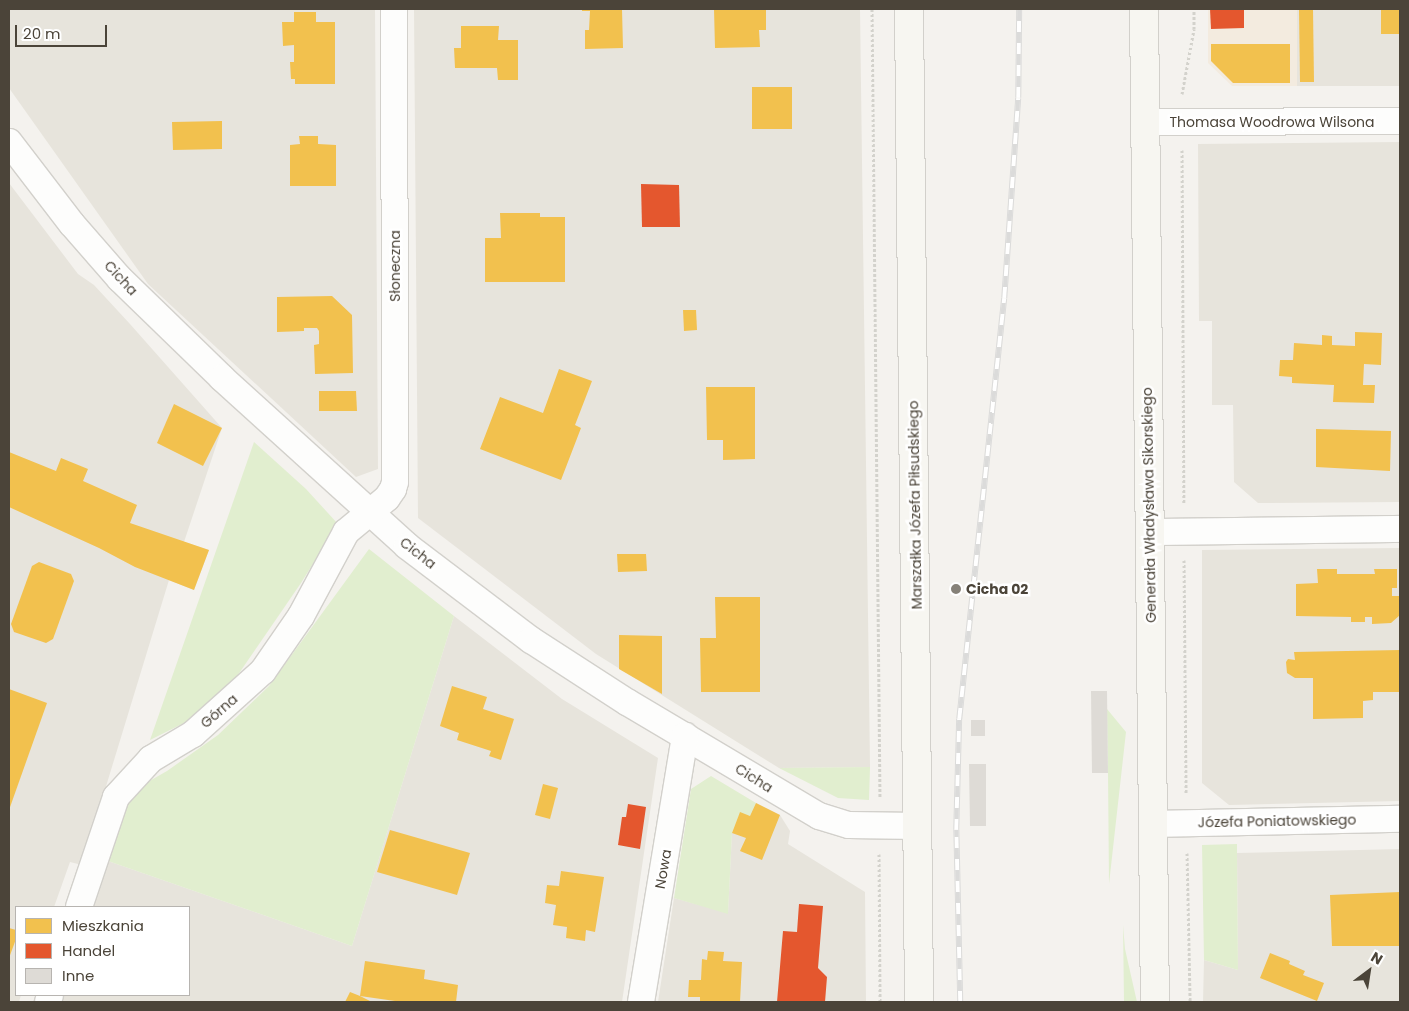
<!DOCTYPE html>
<meta charset="utf-8">
<style>
body{margin:0}
#map{position:relative;width:1409px;height:1011px;overflow:hidden;background:#f4f2ee;font-family:Poppins,sans-serif}
div>[style]{position:absolute}
.residential>*{inset:0;background:#e7e4dc}
.commercial>*{inset:0;background:#f3ebdf}
.green>*{inset:0;background:#e1eecf}
.homes>*{inset:0;background:#f2c14e}
.shops>*{inset:0;background:#e4572e}
.building>*{inset:0;background:#dedbd6}
.path>*{height:3px;margin-top:-1.5px;transform-origin:0;background:repeating-linear-gradient(90deg,#d3d2cc 0 2.5px,transparent 0 5px)}
.roads{filter:drop-shadow(1px 0 #d2d0cb) drop-shadow(-1px 0 #d2d0cb) drop-shadow(0 1px #d2d0cb) drop-shadow(0 -1px #d2d0cb)}
.minor>*{height:26px;margin:-13px;padding:0 13px;transform-origin:13px;border-radius:13px;background:#fdfdfc}
.secondary>*{height:28px;margin:-14px;padding:0 14px;transform-origin:14px;border-radius:14px;background:#f7f6f1}
.rail>*{height:5.5px;margin-top:-2.75px;transform-origin:0;background:repeating-linear-gradient(90deg,#fff 0 11px,#dbdbda 0 22px);box-sizing:border-box;border-block:1px solid #dbdbda}
.dots>*{width:14px;height:14px;translate:-50% -50%;box-sizing:border-box;border:2px solid #fff;border-radius:50%}
span{translate:-50% -50%;white-space:nowrap;text-align:center;line-height:1.15;-webkit-text-stroke:5px #fff;paint-order:stroke}
.street-label{font-size:14px;color:#4b4439}
.poi-label{font-size:14px;color:#4b4439;font-weight:700}
.left{translate:0 -50%;text-align:left}
.frame{position:absolute;inset:0;border:10px solid #4b4439;pointer-events:none}
.legend{position:absolute;left:15px;top:906px;width:175px;height:90px;box-sizing:border-box;background:#fff;border:1px solid #b7b4b0;margin:0;padding:6px 9px;list-style:none;font-size:15px;color:#4b4439}
.legend li{display:flex;align-items:center;gap:10px;height:25px}
.legend b{width:25px;border:1px solid #b7b4b0}
.north{position:absolute;left:1344px;top:946px;width:50px;height:50px;-webkit-text-stroke:4px #fff;paint-order:stroke;rotate:31deg;font-size:14px;font-weight:700;line-height:20px;text-align:center;color:#4b4439}
.north::after{content:'';display:block;margin:auto;width:18px;height:22px;background:#4b4439;clip-path:polygon(50% 0,100% 100%,50% 72%,0 100%)}
.scale{position:absolute;left:15px;top:25px;width:92px;height:22px;box-sizing:border-box;border:2px solid #4b4439;border-top:0;padding-left:6px;font-size:15px;line-height:18px;white-space:nowrap;color:#4b4439;-webkit-text-stroke:4px #fff;paint-order:stroke}
</style>
<div id="map">
<div class="residential">
<i style="clip-path:polygon(9px 9px,375px 9px,378px 469px,356px 477px,148px 284px,9px 88px)"></i>
<i style="clip-path:polygon(414px 9px,860px 9px,870px 767px,779px 768px,596px 654px,418px 518px)"></i>
<i style="clip-path:polygon(1297px 9px,1400px 9px,1400px 86px,1297px 86px)"></i>
<i style="clip-path:polygon(1400px 142px,1400px 502px,1258px 503px,1234px 482px,1233px 405px,1212px 405px,1212px 321px,1199px 321px,1198px 144px)"></i>
<i style="clip-path:polygon(9px 183px,78px 274px,94px 285px,130px 324px,222px 428px,184px 542px,209px 550px,194px 590px,169px 580px,82px 865px,70px 862px,54px 907px,16px 907px,16px 995px,21px 995px,19px 1002px,9px 1002px)"></i>
<i style="clip-path:polygon(1400px 548px,1400px 801px,1229px 805px,1202px 783px,1202px 550px)"></i>
<i style="clip-path:polygon(454px 616px,562px 699px,658px 758px,622px 1002px,60px 1002px,63px 995px,189px 995px,189px 907px,92px 907px,108px 861px,352px 946px)"></i>
<i style="clip-path:polygon(756px 803px,780px 815px,790px 831px,788px 844px,865px 892px,866px 1002px,658px 1002px,674px 898px,728px 913px,732px 833px,740px 812px,750px 816px)"></i>
<i style="clip-path:polygon(1400px 849px,1400px 1002px,1203px 1002px,1204px 960px,1238px 970px,1237px 853px)"></i>
</div>
<div class="commercial">
<i style="clip-path:polygon(1208px 9px,1297px 9px,1297px 86px,1232px 86px,1208px 63px)"></i>
</div>
<div class="green">
<i style="clip-path:polygon(254px 442px,306px 489px,338px 524px,301px 583px,231px 685px,188px 721px,150px 740px)"></i>
<i style="clip-path:polygon(369px 549px,454px 616px,352px 946px,108px 861px,132px 791px,167px 771px,218px 735px,269px 686px)"></i>
<i style="clip-path:polygon(1107px 709px,1126px 732px,1109px 884px,1108px 773px)"></i>
<i style="clip-path:polygon(870px 767px,869px 800px,838px 798px,779px 768px)"></i>
<i style="clip-path:polygon(711px 776px,756px 803px,750px 816px,740px 813px,732px 833px,728px 914px,674px 898px,691px 789px)"></i>
<i style="clip-path:polygon(1237px 844px,1237px 853px,1238px 970px,1204px 960px,1202px 845px)"></i>
<i style="clip-path:polygon(1123px 925px,1125px 949px,1137px 1002px,1124px 1002px)"></i>
</div>
<div class="homes">
<i style="clip-path:polygon(582px 9px,622px 9px,623px 48px,585px 49px,585px 30px,589px 30px,590px 11px,582px 11px)"></i>
<i style="clip-path:polygon(714px 9px,766px 9px,766px 30px,759px 30px,760px 47px,715px 48px)"></i>
<i style="clip-path:polygon(1299px 9px,1313px 9px,1314px 82px,1300px 82px)"></i>
<i style="clip-path:polygon(1381px 9px,1400px 9px,1400px 34px,1381px 34px)"></i>
<i style="clip-path:polygon(294px 12px,316px 12px,316px 22px,335px 22px,335px 84px,295px 84px,295px 79px,291px 79px,290px 62px,294px 62px,294px 45px,283px 46px,282px 22px,294px 22px)"></i>
<i style="clip-path:polygon(461px 26px,499px 26px,498px 40px,518px 40px,518px 80px,498px 80px,497px 68px,455px 68px,454px 48px,461px 48px)"></i>
<i style="clip-path:polygon(1211px 44px,1290px 44px,1290px 83px,1233px 83px,1211px 61px)"></i>
<i style="clip-path:polygon(752px 87px,792px 87px,792px 129px,752px 129px)"></i>
<i style="clip-path:polygon(222px 121px,222px 149px,173px 150px,172px 122px)"></i>
<i style="clip-path:polygon(299px 136px,318px 136px,318px 144px,336px 145px,336px 186px,290px 186px,290px 145px,300px 144px)"></i>
<i style="clip-path:polygon(500px 213px,540px 213px,540px 217px,565px 217px,565px 282px,485px 282px,485px 238px,501px 238px)"></i>
<i style="clip-path:polygon(332px 296px,352px 315px,353px 373px,315px 374px,314px 345px,319px 344px,319px 331px,317px 328px,304px 328px,304px 331px,277px 332px,277px 297px)"></i>
<i style="clip-path:polygon(683px 310px,696px 310px,697px 330px,684px 331px)"></i>
<i style="clip-path:polygon(1355px 332px,1382px 333px,1381px 365px,1364px 364px,1363px 385px,1375px 385px,1374px 403px,1333px 402px,1334px 385px,1292px 383px,1292px 377px,1279px 376px,1280px 360px,1293px 360px,1294px 343px,1322px 345px,1322px 335px,1332px 336px,1332px 345px,1355px 346px)"></i>
<i style="clip-path:polygon(559px 369px,592px 381px,575px 425px,581px 428px,561px 480px,480px 449px,500px 397px,543px 413px)"></i>
<i style="clip-path:polygon(706px 387px,755px 387px,755px 459px,723px 460px,723px 440px,707px 440px)"></i>
<i style="clip-path:polygon(319px 391px,356px 391px,357px 411px,319px 411px)"></i>
<i style="clip-path:polygon(174px 404px,222px 428px,203px 466px,157px 443px)"></i>
<i style="clip-path:polygon(1316px 429px,1391px 431px,1390px 471px,1316px 467px)"></i>
<i style="clip-path:polygon(9px 452px,56px 471px,61px 458px,88px 469px,83px 481px,137px 505px,130px 523px,209px 550px,194px 590px,135px 567px,99px 548px,9px 507px)"></i>
<i style="clip-path:polygon(617px 554px,646px 554px,647px 571px,618px 572px)"></i>
<i style="clip-path:polygon(39px 562px,71px 574px,74px 581px,53px 639px,46px 643px,14px 632px,11px 624px,32px 566px)"></i>
<i style="clip-path:polygon(1317px 569px,1337px 569px,1337px 574px,1375px 574px,1374px 569px,1397px 569px,1397px 588px,1392px 588px,1392px 596px,1400px 596px,1400px 615px,1391px 623px,1372px 624px,1372px 617px,1365px 617px,1365px 622px,1351px 622px,1351px 617px,1296px 616px,1296px 584px,1318px 583px)"></i>
<i style="clip-path:polygon(715px 597px,760px 597px,760px 692px,701px 692px,700px 638px,716px 638px)"></i>
<i style="clip-path:polygon(619px 635px,662px 636px,662px 694px,619px 669px)"></i>
<i style="clip-path:polygon(1400px 650px,1400px 692px,1373px 692px,1373px 700px,1363px 701px,1363px 718px,1313px 719px,1313px 678px,1295px 678px,1287px 673px,1286px 662px,1288px 659px,1295px 660px,1294px 652px)"></i>
<i style="clip-path:polygon(452px 686px,487px 697px,483px 709px,514px 719px,501px 760px,489px 756px,491px 751px,457px 740px,459px 733px,440px 726px)"></i>
<i style="clip-path:polygon(9px 689px,47px 703px,9px 810px)"></i>
<i style="clip-path:polygon(543px 784px,558px 788px,550px 819px,535px 815px)"></i>
<i style="clip-path:polygon(756px 803px,780px 815px,762px 860px,740px 851px,746px 838px,732px 833px,740px 812px,750px 816px)"></i>
<i style="clip-path:polygon(390px 830px,470px 853px,457px 895px,377px 872px)"></i>
<i style="clip-path:polygon(561px 871px,604px 877px,595px 932px,586px 930px,585px 941px,566px 938px,567px 927px,553px 925px,556px 905px,545px 903px,547px 885px,559px 886px)"></i>
<i style="clip-path:polygon(1400px 892px,1400px 946px,1332px 946px,1330px 895px)"></i>
<i style="clip-path:polygon(9px 928px,16px 930px,16px 939px,9px 958px)"></i>
<i style="clip-path:polygon(708px 951px,724px 952px,723px 961px,742px 962px,740px 1002px,700px 1002px,700px 997px,688px 997px,689px 980px,701px 980px,702px 959px,707px 960px)"></i>
<i style="clip-path:polygon(1270px 953px,1290px 961px,1289px 964px,1305px 971px,1303px 975px,1324px 983px,1317px 1001px,1260px 978px)"></i>
<i style="clip-path:polygon(365px 961px,425px 970px,424px 979px,458px 985px,456px 1002px,402px 1002px,360px 996px)"></i>
<i style="clip-path:polygon(350px 992px,360px 996px,372px 1002px,345px 1002px)"></i>
</div>
<div class="shops">
<i style="clip-path:polygon(1210px 9px,1244px 9px,1244px 28px,1211px 29px)"></i>
<i style="clip-path:polygon(641px 184px,679px 185px,680px 227px,642px 227px)"></i>
<i style="clip-path:polygon(628px 804px,646px 807px,640px 849px,618px 845px,622px 817px,626px 817px)"></i>
<i style="clip-path:polygon(799px 904px,823px 906px,818px 968px,827px 977px,825px 1002px,777px 1002px,783px 931px,797px 932px)"></i>
</div>
<div class="building">
<i style="clip-path:polygon(1091px 691px,1107px 691px,1108px 773px,1092px 773px)"></i>
<i style="clip-path:polygon(971px 720px,985px 720px,985px 736px,971px 736px)"></i>
<i style="clip-path:polygon(969px 764px,986px 764px,986px 826px,970px 826px)"></i>
</div>
<div class="path">
<i style="left:872px;top:9px;width:789px;rotate:89.42deg"></i>
<i style="left:1182px;top:94px;width:66px;rotate:-79.5deg"></i>
<i style="left:1194px;top:29px;width:20px;rotate:-90deg"></i>
<i style="left:1182px;top:150px;width:354px;rotate:89.7deg"></i>
<i style="left:1184px;top:560px;width:234px;rotate:89.5deg"></i>
<i style="left:1187px;top:853px;width:149px;rotate:88.8deg"></i>
<i style="left:879px;top:854px;width:148px;rotate:89.6deg"></i>
</div>
<div class="roads">
<div class="minor">
<i style="left:1144px;top:122px;width:256px;rotate:-0.2deg"></i>
<i style="left:9px;top:142px;width:103px;rotate:52.5deg"></i>
<i style="left:72px;top:224px;width:73px;rotate:48.9deg"></i>
<i style="left:120px;top:279px;width:142px;rotate:44.1deg"></i>
<i style="left:222px;top:378px;width:250px;rotate:42.2deg"></i>
<i style="left:407px;top:546px;width:156px;rotate:37.2deg"></i>
<i style="left:531px;top:640px;width:114px;rotate:32.9deg"></i>
<i style="left:627px;top:702px;width:223px;rotate:30.7deg"></i>
<i style="left:819px;top:816px;width:31px;rotate:17deg"></i>
<i style="left:849px;top:825px;width:69px;rotate:0.8deg"></i>
<i style="left:1150px;top:532px;width:250px;rotate:-0.7deg"></i>
<i style="left:1153px;top:824px;width:247px;rotate:-1.2deg"></i>
<i style="left:79px;top:907px;width:116px;rotate:-71.4deg"></i>
<i style="left:116px;top:797px;width:52px;rotate:-47.4deg"></i>
<i style="left:151px;top:759px;width:49px;rotate:-30.8deg"></i>
<i style="left:193px;top:734px;width:94px;rotate:-42deg"></i>
<i style="left:263px;top:671px;width:67px;rotate:-55.4deg"></i>
<i style="left:301px;top:616px;width:95px;rotate:-61.8deg"></i>
<i style="left:346px;top:532px;width:53px;rotate:-39.7deg"></i>
<i style="left:387px;top:498px;width:11px;rotate:-56deg"></i>
<i style="left:393px;top:489px;width:7px;rotate:-74deg"></i>
<i style="left:395px;top:482px;width:473px;rotate:-90.1deg"></i>
<i style="left:48px;top:1002px;width:7px;rotate:-74deg"></i>
<i style="left:641px;top:1002px;width:270px;rotate:-80.6deg"></i>
</div>
<div class="secondary">
<i style="left:909px;top:9px;width:993px;rotate:89.42deg"></i>
<i style="left:1144px;top:9px;width:993px;rotate:89.37deg"></i>
</div>
</div>
<div class="rail">
<i style="left:960px;top:1002px;width:172px;rotate:-91.3deg"></i>
<i style="left:956px;top:830px;width:111px;rotate:-88.5deg"></i>
<i style="left:959px;top:719px;width:423px;rotate:-83.9deg"></i>
<i style="left:1004px;top:298px;width:200px;rotate:-86deg"></i>
<i style="left:1018px;top:98px;width:89px;rotate:-89.4deg"></i>
</div>
<div class="dots">
<i style="left:956px;top:589px;background:#868178"></i>
</div>
<div class="street-label">
<span style="left:1272px;top:122px">Thomasa Woodrowa Wilsona</span>
<span style="left:395px;top:266px;rotate:-90deg">Słoneczna</span>
<span style="left:121px;top:278px;rotate:47deg">Cicha</span>
<span style="left:915px;top:505px;rotate:-91deg">Marszałka Józefa Piłsudskiego</span>
<span style="left:1149px;top:505px;rotate:-91deg">Generała Władysława Sikorskiego</span>
<span style="left:418px;top:553px;rotate:38deg">Cicha</span>
<span style="left:219px;top:711px;rotate:-41deg">Górna</span>
<span style="left:754px;top:778px;rotate:32deg">Cicha</span>
<span style="left:1277px;top:821px;rotate:-1deg">Józefa Poniatowskiego</span>
<span style="left:663px;top:869px;rotate:-80deg">Nowa</span>
</div>
<div class="poi-label">
<span class="left" style="left:966px;top:589px">Cicha 02</span>
</div>
<div class="frame"></div>
<ul class="legend">
<li><b style="height:14px;background:#f2c14e"></b>Mieszkania</li>
<li><b style="height:14px;background:#e4572e"></b>Handel</li>
<li><b style="height:14px;background:#dedbd6"></b>Inne</li>
</ul>
<div class="north">N</div>
<div class="scale">20 m</div>
</div>
